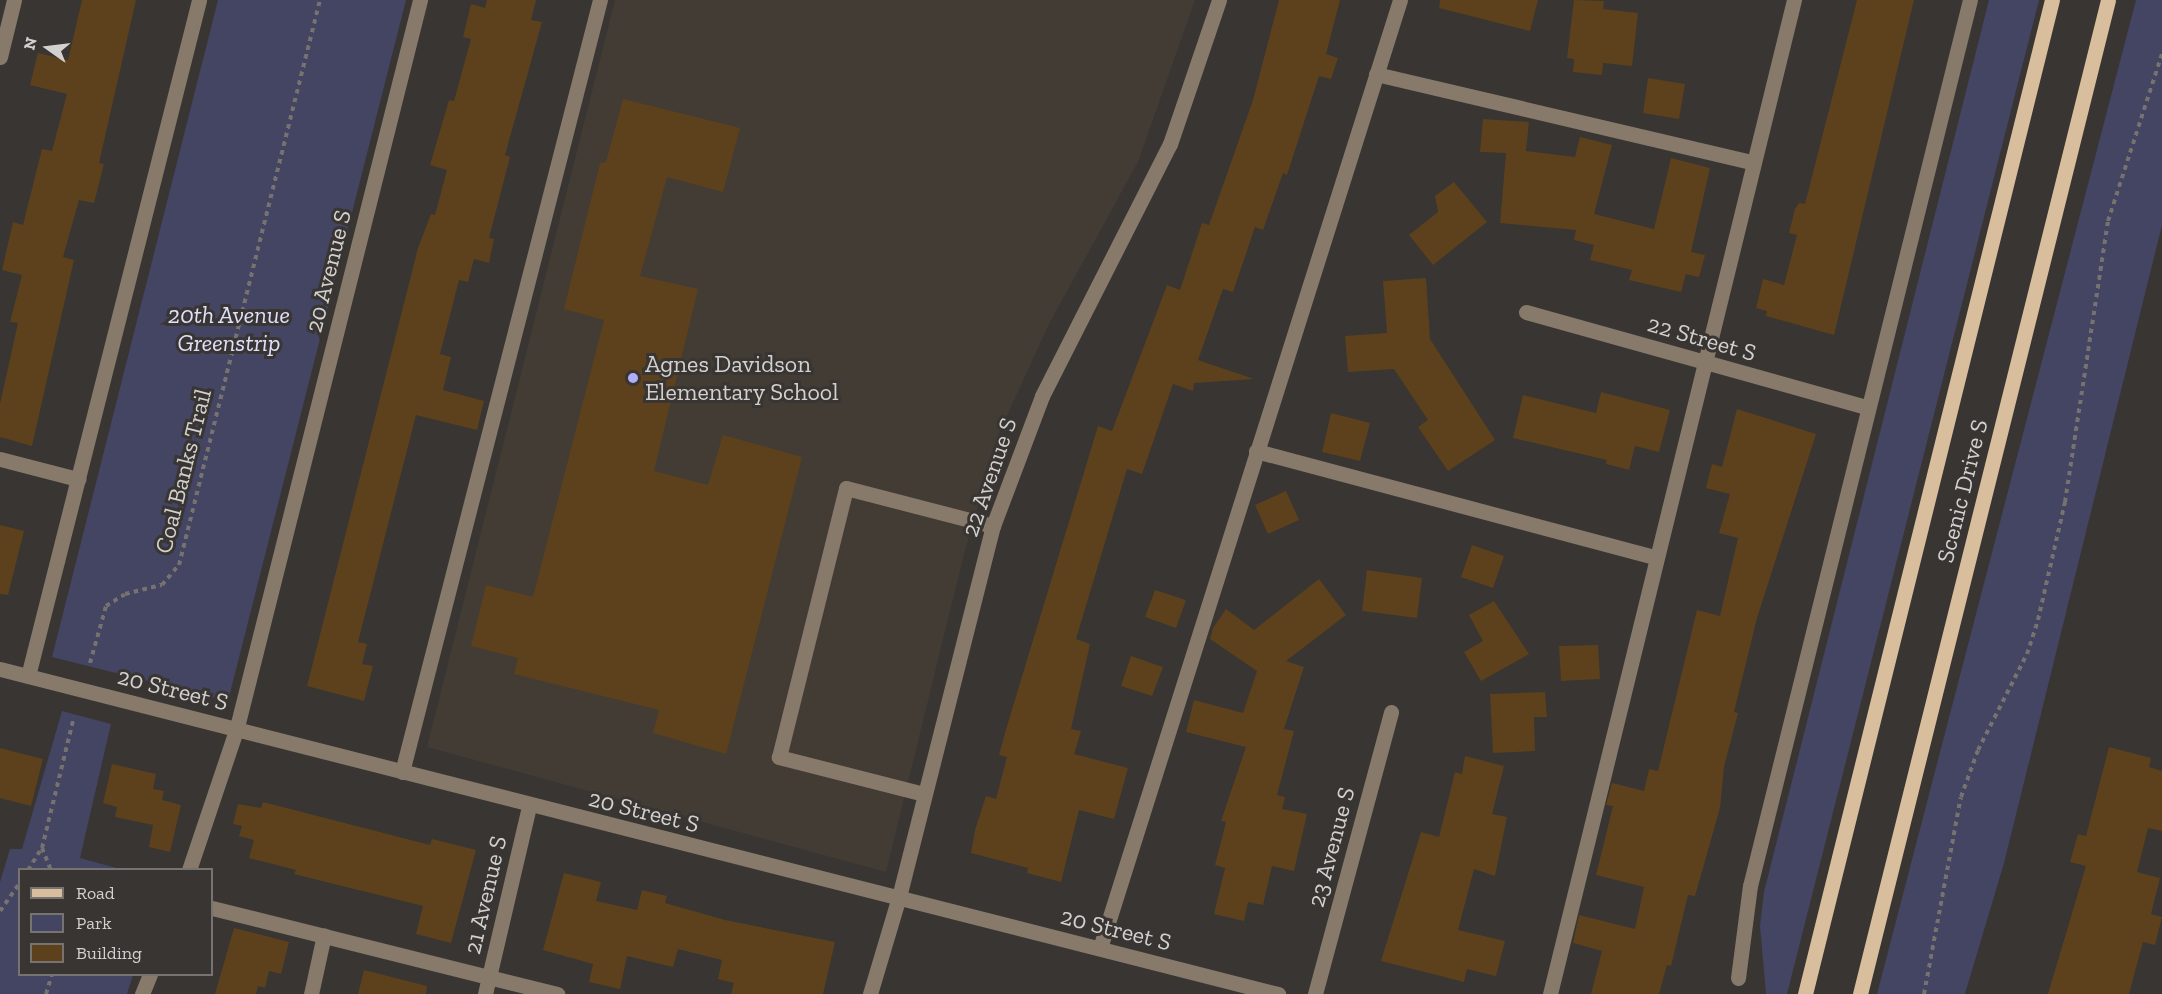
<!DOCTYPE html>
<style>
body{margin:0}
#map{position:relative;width:2162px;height:994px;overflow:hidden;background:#383532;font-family:"Zilla Slab",serif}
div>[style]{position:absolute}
.built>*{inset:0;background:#433c34}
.green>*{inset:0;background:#444463}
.building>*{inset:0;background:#5c411c}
.path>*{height:4px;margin-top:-2px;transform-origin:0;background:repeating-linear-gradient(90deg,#75726f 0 4.5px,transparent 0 9px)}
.minor>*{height:15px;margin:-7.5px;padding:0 7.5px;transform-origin:7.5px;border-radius:7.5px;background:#887a6a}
.major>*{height:15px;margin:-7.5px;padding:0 7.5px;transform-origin:7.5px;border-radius:7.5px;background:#d9be9d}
.dots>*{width:16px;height:16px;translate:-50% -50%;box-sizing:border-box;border:3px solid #383532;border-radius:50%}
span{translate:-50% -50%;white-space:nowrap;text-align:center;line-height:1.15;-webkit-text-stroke:6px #383532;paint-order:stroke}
.street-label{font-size:24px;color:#d3d1cf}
.park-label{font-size:24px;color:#e0e0fc;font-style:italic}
.poi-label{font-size:24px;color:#d3d1cf}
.left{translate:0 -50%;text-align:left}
.legend{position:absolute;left:18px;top:868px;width:195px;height:108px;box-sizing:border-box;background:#383532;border:2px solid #767371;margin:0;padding:8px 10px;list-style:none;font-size:18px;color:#d3d1cf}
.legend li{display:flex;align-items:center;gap:12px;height:30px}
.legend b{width:30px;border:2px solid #767371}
.north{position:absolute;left:18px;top:18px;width:60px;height:60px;-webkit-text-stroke:4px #383532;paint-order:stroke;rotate:284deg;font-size:16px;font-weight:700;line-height:24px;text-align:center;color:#d3d1cf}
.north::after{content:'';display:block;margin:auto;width:21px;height:27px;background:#d3d1cf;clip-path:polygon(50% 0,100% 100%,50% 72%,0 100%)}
</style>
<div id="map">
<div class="built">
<i style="clip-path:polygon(615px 0,1195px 0,1138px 162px,1049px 324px,999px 433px,963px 558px,886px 872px,427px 747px)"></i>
</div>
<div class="green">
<i style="clip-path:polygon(218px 0,406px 0,228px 701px,52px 657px)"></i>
<i style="clip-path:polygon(1989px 0,2039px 0,1787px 994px,1766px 994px,1760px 926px,1764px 892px)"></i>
<i style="clip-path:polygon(2136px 0,2162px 0,2162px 225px,2004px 863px,1965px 994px,1877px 994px)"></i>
<i style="clip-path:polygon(62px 711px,111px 724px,80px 858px,120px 869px,20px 870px,20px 974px,133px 975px,127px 994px,0 994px,0 882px,10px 849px,22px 849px)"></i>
</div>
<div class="building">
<i style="clip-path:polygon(82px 0,136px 0,99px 163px,104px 164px,94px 203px,79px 200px,63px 257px,74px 260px,32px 446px,0 437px,0 404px,18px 323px,10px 322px,22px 275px,2px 270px,13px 222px,23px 225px,42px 149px,52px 151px,67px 94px,30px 85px,38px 53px,68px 60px)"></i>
<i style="clip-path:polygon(487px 0,536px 0,531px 20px,542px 22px,505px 155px,510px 157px,489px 238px,494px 239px,489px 263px,474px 259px,468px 282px,459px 280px,440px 354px,451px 357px,443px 390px,484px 401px,477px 430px,416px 415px,358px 642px,367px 644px,362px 664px,373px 666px,364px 701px,307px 686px,418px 248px,431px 214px,435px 215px,447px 170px,430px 165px,449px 100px,454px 101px,471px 39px,463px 37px,471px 4px,485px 8px)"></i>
<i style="clip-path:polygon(1279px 0,1340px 0,1326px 54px,1338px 58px,1331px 79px,1319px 76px,1287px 175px,1283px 173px,1263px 230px,1255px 227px,1233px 292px,1223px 289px,1198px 360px,1254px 379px,1194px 383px,1193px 391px,1173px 384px,1142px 474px,1127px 469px,1076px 639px,1090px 644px,1071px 729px,1081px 731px,1074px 754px,1128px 768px,1114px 819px,1079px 810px,1061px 882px,1027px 873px,1028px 868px,971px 853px,975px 830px,986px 796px,996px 799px,1007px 757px,999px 755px,1007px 726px,1098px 426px,1112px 431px,1167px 285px,1180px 290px,1202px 223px,1209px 225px,1253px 100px)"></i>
<i style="clip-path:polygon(1440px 0,1538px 0,1530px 31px,1439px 8px)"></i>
<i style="clip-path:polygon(1574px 0,1604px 1px,1603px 9px,1638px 13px,1632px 66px,1603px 63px,1602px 75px,1573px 72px,1574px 59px,1567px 58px)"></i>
<i style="clip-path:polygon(1857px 0,1914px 0,1834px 335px,1766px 316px,1767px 311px,1756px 308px,1763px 279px,1784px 285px,1797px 235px,1789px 233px,1795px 209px,1799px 203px,1805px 204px)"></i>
<i style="clip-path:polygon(1648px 78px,1685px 84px,1679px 119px,1643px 113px)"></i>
<i style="clip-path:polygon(623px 99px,740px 128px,723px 192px,667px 177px,640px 276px,698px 289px,654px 471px,708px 485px,723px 435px,802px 457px,726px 754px,653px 733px,659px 710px,514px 674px,518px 658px,471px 646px,486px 585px,533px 597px,604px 320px,564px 309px,600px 163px,606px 162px)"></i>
<i style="clip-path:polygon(1483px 119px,1529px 122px,1526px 151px,1575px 157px,1580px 137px,1612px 145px,1594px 214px,1654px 229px,1671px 158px,1710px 168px,1691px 252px,1705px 255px,1699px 277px,1686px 274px,1681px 292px,1629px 280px,1632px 270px,1590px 260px,1594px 245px,1574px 240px,1576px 230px,1500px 223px,1506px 153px,1480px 152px)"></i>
<i style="clip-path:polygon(1454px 182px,1487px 222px,1433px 265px,1409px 235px,1438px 212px,1435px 196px)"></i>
<i style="clip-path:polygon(1426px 278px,1430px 339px,1495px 440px,1448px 471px,1418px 427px,1428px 420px,1394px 369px,1348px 372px,1345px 336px,1387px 333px,1383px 281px)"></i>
<i style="clip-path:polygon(1601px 392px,1670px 410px,1659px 452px,1635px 446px,1629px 470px,1606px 464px,1607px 460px,1513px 438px,1523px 395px,1596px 413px)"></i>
<i style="clip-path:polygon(1737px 409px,1816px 434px,1757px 618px,1734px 712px,1738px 713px,1724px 767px,1720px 808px,1695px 896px,1688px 895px,1671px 966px,1667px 965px,1659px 994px,1591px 994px,1602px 951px,1573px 943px,1579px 915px,1635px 929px,1644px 887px,1596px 875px,1613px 806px,1606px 805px,1612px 783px,1644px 791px,1649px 769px,1658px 771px,1697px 610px,1720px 616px,1738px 538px,1719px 533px,1730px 494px,1706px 488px,1712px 464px,1722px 467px)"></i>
<i style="clip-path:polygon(1331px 413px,1370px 423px,1360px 461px,1322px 452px)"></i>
<i style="clip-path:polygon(1286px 491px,1299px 520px,1268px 534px,1255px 505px)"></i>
<i style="clip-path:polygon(0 525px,24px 531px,8px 595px,0 594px)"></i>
<i style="clip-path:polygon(1472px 545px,1504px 556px,1493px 588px,1461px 577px)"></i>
<i style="clip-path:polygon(1367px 570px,1422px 578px,1417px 618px,1362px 611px)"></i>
<i style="clip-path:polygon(1319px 579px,1346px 615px,1286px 661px,1304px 667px,1284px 729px,1294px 731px,1277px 795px,1285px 797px,1282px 809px,1307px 814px,1294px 871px,1272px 866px,1263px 905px,1248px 902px,1244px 921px,1214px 914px,1225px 868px,1215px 865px,1226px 822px,1221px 821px,1246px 747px,1186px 732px,1194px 700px,1243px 713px,1257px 671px,1210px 639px,1213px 628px,1226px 609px,1254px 630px)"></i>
<i style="clip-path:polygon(1155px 590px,1186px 600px,1176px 628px,1145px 617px)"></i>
<i style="clip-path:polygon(1494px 601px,1529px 654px,1481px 681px,1464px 652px,1483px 641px,1469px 615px)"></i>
<i style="clip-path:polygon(1598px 645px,1600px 679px,1561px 681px,1559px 646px)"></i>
<i style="clip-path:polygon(1131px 656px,1163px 667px,1152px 696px,1121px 686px)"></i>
<i style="clip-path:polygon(1545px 692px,1547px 717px,1534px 717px,1535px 751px,1493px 753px,1490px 694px)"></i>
<i style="clip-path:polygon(2109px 747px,2151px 758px,2149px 767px,2162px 771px,2162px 831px,2148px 828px,2137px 872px,2160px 878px,2151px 914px,2162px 917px,2155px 945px,2143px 942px,2129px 994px,2048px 994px,2086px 866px,2070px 862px,2078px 834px,2086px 836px)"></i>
<i style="clip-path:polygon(0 748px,43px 759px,31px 806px,0 798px)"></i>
<i style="clip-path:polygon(1465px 756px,1504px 766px,1492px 814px,1507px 817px,1495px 876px,1474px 869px,1458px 930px,1505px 941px,1496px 976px,1467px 969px,1464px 982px,1381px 961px,1421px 832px,1439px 837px,1455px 772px,1462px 774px)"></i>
<i style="clip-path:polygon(112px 764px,156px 774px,153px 789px,164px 791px,162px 800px,181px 805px,170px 852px,149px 847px,153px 825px,115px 817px,117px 807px,103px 803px)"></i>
<i style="clip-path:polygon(263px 802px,430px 845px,432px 839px,476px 850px,451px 943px,416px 934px,423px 906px,294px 874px,296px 870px,249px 858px,254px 840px,239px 836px,242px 826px,233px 824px,238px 804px,261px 808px)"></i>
<i style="clip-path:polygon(564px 873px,601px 882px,596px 901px,637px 910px,642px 890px,667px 896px,665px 903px,725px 920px,835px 942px,823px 994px,731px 994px,734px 983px,718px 979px,722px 960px,678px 949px,673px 967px,627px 956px,620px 989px,589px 982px,593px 964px,543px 950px)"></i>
<i style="clip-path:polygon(234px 928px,289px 942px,281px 974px,269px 971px,265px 988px,258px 986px,256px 994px,215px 994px)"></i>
<i style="clip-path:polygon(364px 970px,427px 986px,426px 994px,358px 994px)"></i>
</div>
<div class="path">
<i style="left:90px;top:663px;width:59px;rotate:-74.3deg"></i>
<i style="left:106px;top:606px;width:22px;rotate:-32deg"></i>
<i style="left:125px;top:594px;width:38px;rotate:-14deg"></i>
<i style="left:162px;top:585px;width:26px;rotate:-50deg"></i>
<i style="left:179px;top:565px;width:582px;rotate:-75.99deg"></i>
<i style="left:42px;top:848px;width:24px;rotate:68deg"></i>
<i style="left:28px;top:870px;width:26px;rotate:-58deg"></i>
<i style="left:42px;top:848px;width:135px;rotate:-76.3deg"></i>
<i style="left:0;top:911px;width:35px;rotate:-55deg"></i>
<i style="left:46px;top:994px;width:21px;rotate:-73deg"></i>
<i style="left:1924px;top:994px;width:200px;rotate:-79.4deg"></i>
<i style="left:1961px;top:797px;width:50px;rotate:-70.1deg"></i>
<i style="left:1978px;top:750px;width:108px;rotate:-63deg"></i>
<i style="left:2027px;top:654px;width:36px;rotate:-72deg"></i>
<i style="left:2038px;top:620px;width:121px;rotate:-77.1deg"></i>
<i style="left:2065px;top:502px;width:284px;rotate:-81.3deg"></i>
<i style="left:2108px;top:221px;width:176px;rotate:-72.1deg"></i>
</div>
<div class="minor">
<i style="left:0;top:57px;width:59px;rotate:-76.2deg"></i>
<i style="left:1376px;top:74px;width:388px;rotate:13.2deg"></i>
<i style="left:1526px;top:312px;width:354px;rotate:15.6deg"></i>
<i style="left:1256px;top:451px;width:412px;rotate:14.9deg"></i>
<i style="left:0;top:459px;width:81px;rotate:14.4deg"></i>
<i style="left:0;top:669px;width:1319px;rotate:14.27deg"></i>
<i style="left:28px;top:676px;width:697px;rotate:-75.8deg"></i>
<i style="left:402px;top:772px;width:797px;rotate:-75.62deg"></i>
<i style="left:924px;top:794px;width:150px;rotate:-165.7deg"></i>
<i style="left:779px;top:757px;width:277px;rotate:-76deg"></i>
<i style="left:846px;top:488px;width:152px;rotate:14.5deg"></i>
<i style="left:189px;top:870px;width:151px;rotate:-71.4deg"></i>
<i style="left:237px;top:727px;width:750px;rotate:-75.87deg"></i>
<i style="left:212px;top:908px;width:356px;rotate:14deg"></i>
<i style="left:1100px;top:948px;width:994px;rotate:-72.44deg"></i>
<i style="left:1738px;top:978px;width:93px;rotate:-82.6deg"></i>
<i style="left:1750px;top:886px;width:913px;rotate:-76.06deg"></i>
<i style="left:142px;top:994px;width:22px;rotate:-68deg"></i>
<i style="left:311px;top:994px;width:60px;rotate:-77.6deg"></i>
<i style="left:485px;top:994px;width:193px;rotate:-76.8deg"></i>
<i style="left:870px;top:994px;width:101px;rotate:-73.4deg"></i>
<i style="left:899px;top:897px;width:383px;rotate:-75.8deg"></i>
<i style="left:993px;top:526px;width:139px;rotate:-69.3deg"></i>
<i style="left:1042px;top:396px;width:283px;rotate:-63.1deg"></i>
<i style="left:1170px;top:144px;width:152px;rotate:-71.2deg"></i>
<i style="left:1315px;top:994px;width:292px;rotate:-74.9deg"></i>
<i style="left:1550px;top:994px;width:1024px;rotate:-76.21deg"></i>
</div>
<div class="major">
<i style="left:1805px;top:994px;width:1024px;rotate:-76.05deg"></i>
<i style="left:1860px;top:994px;width:1024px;rotate:-75.99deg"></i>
</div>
<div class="dots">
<i style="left:633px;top:378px;background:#b0aefa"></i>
</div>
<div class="street-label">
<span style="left:328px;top:271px;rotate:-76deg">20 Avenue S</span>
<span style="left:1702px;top:338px;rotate:16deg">22 Street S</span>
<span style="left:183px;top:471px;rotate:-76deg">Coal Banks Trail</span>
<span style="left:989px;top:477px;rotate:-71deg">22 Avenue S</span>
<span style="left:1962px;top:491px;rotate:-76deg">Scenic Drive S</span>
<span style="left:173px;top:689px;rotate:14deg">20 Street S</span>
<span style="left:644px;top:811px;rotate:14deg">20 Street S</span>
<span style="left:1331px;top:847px;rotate:-75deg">23 Avenue S</span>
<span style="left:485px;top:895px;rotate:-77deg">21 Avenue S</span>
<span style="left:1116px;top:929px;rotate:14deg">20 Street S</span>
</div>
<div class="park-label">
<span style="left:229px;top:329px">20th Avenue<br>Greenstrip</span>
</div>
<div class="poi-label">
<span class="left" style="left:645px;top:378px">Agnes Davidson<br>Elementary School</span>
</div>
<ul class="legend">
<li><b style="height:8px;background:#d9be9d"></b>Road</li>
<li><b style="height:16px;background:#444463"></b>Park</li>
<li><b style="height:16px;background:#5c411c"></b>Building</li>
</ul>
<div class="north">N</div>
</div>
